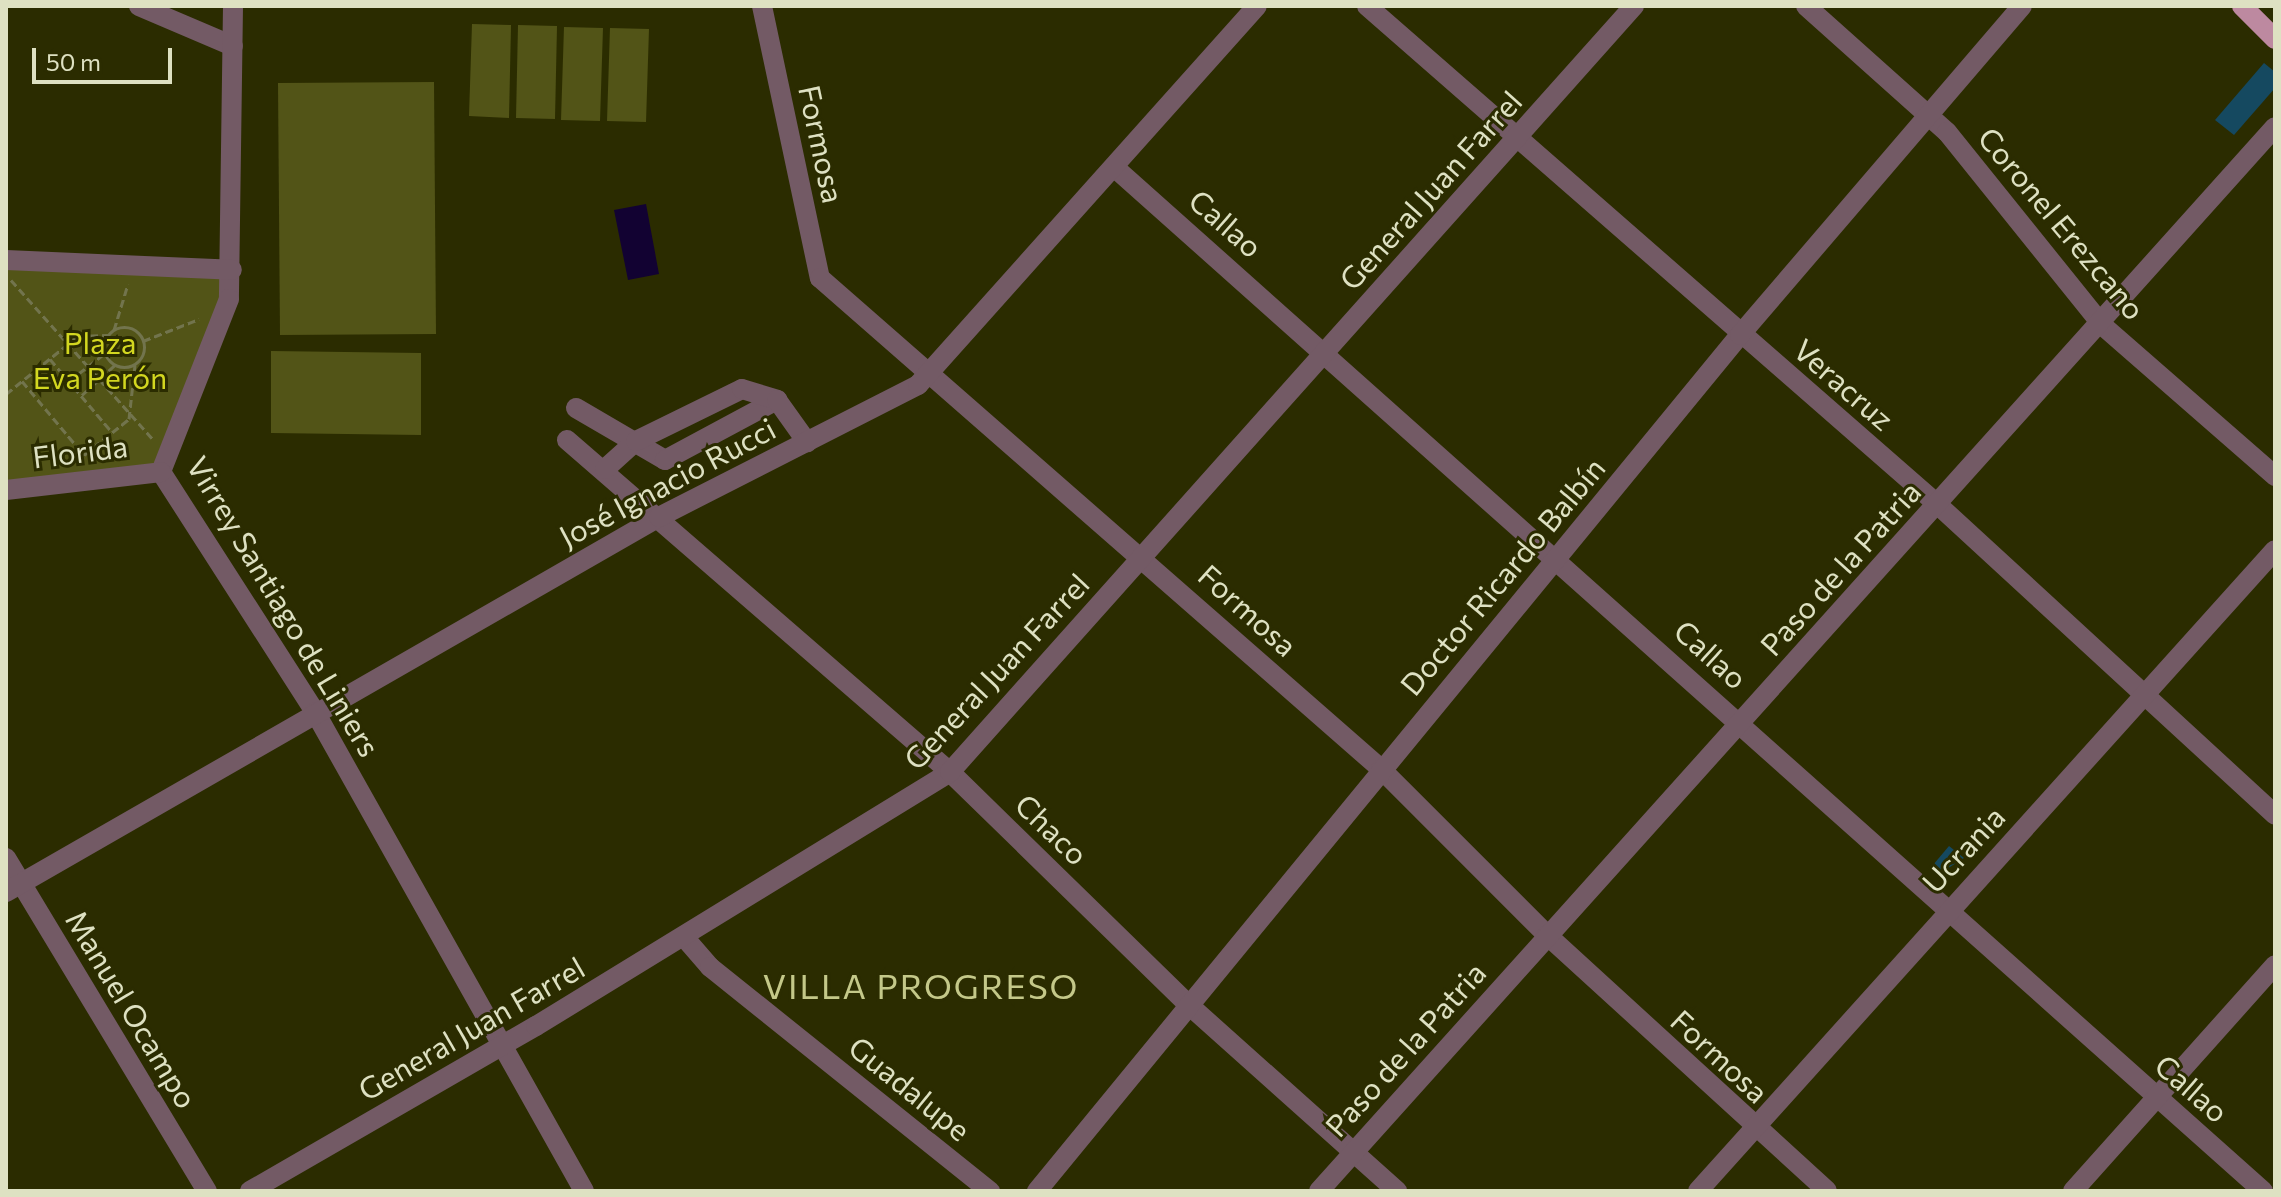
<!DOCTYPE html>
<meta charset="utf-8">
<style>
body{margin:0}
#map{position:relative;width:2281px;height:1197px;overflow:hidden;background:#2b2c00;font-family:Commissioner,sans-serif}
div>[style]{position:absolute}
.green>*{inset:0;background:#525417}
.water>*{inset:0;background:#120232}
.building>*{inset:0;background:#154960}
.path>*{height:3px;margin-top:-1.5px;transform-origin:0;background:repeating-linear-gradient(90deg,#72744d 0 8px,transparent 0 12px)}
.path>.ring{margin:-1.5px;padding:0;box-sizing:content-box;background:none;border:3px solid #72744d;border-radius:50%}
.minor>*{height:20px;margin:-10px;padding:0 10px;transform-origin:10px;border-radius:10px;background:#735a65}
.major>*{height:20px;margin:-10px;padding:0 10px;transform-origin:10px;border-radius:10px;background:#bd89a0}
span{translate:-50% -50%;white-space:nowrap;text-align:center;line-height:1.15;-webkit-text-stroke:6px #2b2c00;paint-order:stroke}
.street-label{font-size:30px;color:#dee1c2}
.park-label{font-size:30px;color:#d3d720}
.quarter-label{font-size:34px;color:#c4c889;letter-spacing:2px}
.frame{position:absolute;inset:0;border:8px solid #dee1c2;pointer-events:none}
.scale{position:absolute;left:32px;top:48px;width:140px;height:36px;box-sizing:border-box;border:4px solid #dee1c2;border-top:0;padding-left:10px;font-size:24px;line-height:28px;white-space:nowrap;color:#dee1c2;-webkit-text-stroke:6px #2b2c00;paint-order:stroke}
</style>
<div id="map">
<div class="green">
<i style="clip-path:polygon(472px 24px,511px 25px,509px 118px,469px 116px)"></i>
<i style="clip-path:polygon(518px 25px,557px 26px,555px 119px,516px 118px)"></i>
<i style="clip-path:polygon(564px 27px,603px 28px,600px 121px,561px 120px)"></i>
<i style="clip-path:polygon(610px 28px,649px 29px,646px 122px,607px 121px)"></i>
<i style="clip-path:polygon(434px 82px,436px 334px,280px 335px,278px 83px)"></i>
<i style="clip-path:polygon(6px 260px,232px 270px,161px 472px,6px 490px)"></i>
<i style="clip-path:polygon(271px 351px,421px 353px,421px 435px,271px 433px)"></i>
</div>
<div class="water">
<i style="clip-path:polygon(646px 204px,659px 274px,628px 280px,614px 210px)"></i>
</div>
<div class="building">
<i style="clip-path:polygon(2264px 63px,2275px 72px,2275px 88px,2234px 135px,2215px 120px)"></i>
<i style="clip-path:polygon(1949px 846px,1964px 858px,1942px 872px,1933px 865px)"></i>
</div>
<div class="path">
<i style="left:11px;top:280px;width:212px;rotate:48.3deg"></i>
<i class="ring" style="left:104px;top:327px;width:37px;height:37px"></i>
<i style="left:114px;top:330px;width:48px;rotate:-73.1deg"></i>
<i style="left:143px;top:341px;width:60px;rotate:-21.4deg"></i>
<i style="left:50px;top:359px;width:96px;rotate:49.7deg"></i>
<i style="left:22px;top:381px;width:97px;rotate:50deg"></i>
<i style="left:84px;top:455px;width:58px;rotate:-38.7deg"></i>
<i style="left:129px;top:419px;width:54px;rotate:-83.7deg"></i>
<i style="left:69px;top:381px;width:44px;rotate:-37.6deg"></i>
<i style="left:6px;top:394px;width:92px;rotate:-38.9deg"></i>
<i style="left:78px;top:336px;width:30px;rotate:-2deg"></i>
<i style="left:82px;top:395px;width:45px;rotate:-42.3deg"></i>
</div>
<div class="minor">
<i style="left:139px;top:6px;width:102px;rotate:23.1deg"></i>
<i style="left:233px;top:6px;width:293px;rotate:90.8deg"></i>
<i style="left:229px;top:299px;width:186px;rotate:111.5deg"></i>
<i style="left:161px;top:472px;width:285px;rotate:57.3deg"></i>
<i style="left:315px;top:712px;width:549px;rotate:60.68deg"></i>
<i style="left:762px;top:6px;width:278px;rotate:78deg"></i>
<i style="left:820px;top:278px;width:746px;rotate:41.19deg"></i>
<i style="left:1381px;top:769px;width:235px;rotate:45deg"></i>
<i style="left:1547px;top:935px;width:379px;rotate:42.4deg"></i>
<i style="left:1367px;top:6px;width:757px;rotate:41.14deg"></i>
<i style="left:1937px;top:504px;width:459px;rotate:42.6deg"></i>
<i style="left:1806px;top:6px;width:189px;rotate:41.8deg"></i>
<i style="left:1947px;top:132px;width:248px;rotate:51.2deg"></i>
<i style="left:2102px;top:325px;width:230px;rotate:41.1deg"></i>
<i style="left:1114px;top:167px;width:1539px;rotate:41.71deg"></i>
<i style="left:6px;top:260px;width:226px;rotate:2.5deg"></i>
<i style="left:576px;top:408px;width:103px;rotate:30.3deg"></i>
<i style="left:665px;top:460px;width:127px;rotate:-28.2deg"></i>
<i style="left:567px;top:440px;width:507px;rotate:40.92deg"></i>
<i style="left:950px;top:772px;width:335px;rotate:44.3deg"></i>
<i style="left:1190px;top:1006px;width:278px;rotate:41.8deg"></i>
<i style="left:605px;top:469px;width:42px;rotate:-42.1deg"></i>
<i style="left:636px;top:441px;width:118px;rotate:-26.1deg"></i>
<i style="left:742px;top:389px;width:37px;rotate:17deg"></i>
<i style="left:777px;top:400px;width:52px;rotate:54.5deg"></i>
<i style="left:6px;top:490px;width:156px;rotate:-6.6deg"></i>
<i style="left:6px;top:858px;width:389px;rotate:58.9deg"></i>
<i style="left:6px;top:892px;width:753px;rotate:-29.87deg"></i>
<i style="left:659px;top:517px;width:291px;rotate:-27deg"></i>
<i style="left:918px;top:385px;width:508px;rotate:-48.19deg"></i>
<i style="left:684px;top:937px;width:40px;rotate:49deg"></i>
<i style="left:710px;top:967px;width:359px;rotate:38.7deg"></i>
<i style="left:250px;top:1191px;width:330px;rotate:-30deg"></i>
<i style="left:536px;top:1026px;width:486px;rotate:-31.5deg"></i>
<i style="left:950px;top:772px;width:1027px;rotate:-48.24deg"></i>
<i style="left:1037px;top:1191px;width:1108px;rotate:-50.61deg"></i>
<i style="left:1740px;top:335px;width:433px;rotate:-49.4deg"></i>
<i style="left:1319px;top:1191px;width:1430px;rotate:-48.06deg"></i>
<i style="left:1698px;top:1191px;width:862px;rotate:-48.01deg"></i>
<i style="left:2073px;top:1191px;width:303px;rotate:-48.2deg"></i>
</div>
<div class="major">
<i style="left:2242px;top:6px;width:47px;rotate:45deg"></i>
</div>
<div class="street-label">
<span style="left:822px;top:144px;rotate:78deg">Formosa</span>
<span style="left:1430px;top:190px;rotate:-48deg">General Juan Farrel</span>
<span style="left:1226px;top:223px;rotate:41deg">Callao</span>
<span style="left:2062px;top:223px;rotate:50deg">Coronel Erezcano</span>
<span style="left:1844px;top:384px;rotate:41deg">Veracruz</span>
<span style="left:80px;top:451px;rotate:-7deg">Florida</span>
<span style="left:667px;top:482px;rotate:-28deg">José Ignacio Rucci</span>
<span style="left:1840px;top:568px;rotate:-48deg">Paso de la Patria</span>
<span style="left:1502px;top:576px;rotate:-50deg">Doctor Ricardo Balbín</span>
<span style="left:284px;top:606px;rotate:59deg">Virrey Santiago de Liniers</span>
<span style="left:1248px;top:610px;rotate:42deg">Formosa</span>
<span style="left:1711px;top:654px;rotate:42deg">Callao</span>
<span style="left:996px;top:671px;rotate:-47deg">General Juan Farrel</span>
<span style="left:1052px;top:829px;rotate:44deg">Chaco</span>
<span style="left:1963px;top:849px;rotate:-47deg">Ucrania</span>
<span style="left:132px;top:1009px;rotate:59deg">Manuel Ocampo</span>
<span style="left:471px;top:1028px;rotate:-30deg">General Juan Farrel</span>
<span style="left:1405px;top:1049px;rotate:-48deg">Paso de la Patria</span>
<span style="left:1720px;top:1056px;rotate:43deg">Formosa</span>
<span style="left:910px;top:1088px;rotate:39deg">Guadalupe</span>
<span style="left:2192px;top:1088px;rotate:41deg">Callao</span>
</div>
<div class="park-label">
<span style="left:100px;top:359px">Plaza<br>Eva Perón</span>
</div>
<div class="quarter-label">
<span style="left:921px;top:986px">VILLA PROGRESO</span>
</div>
<div class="frame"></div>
<div class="scale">50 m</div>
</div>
